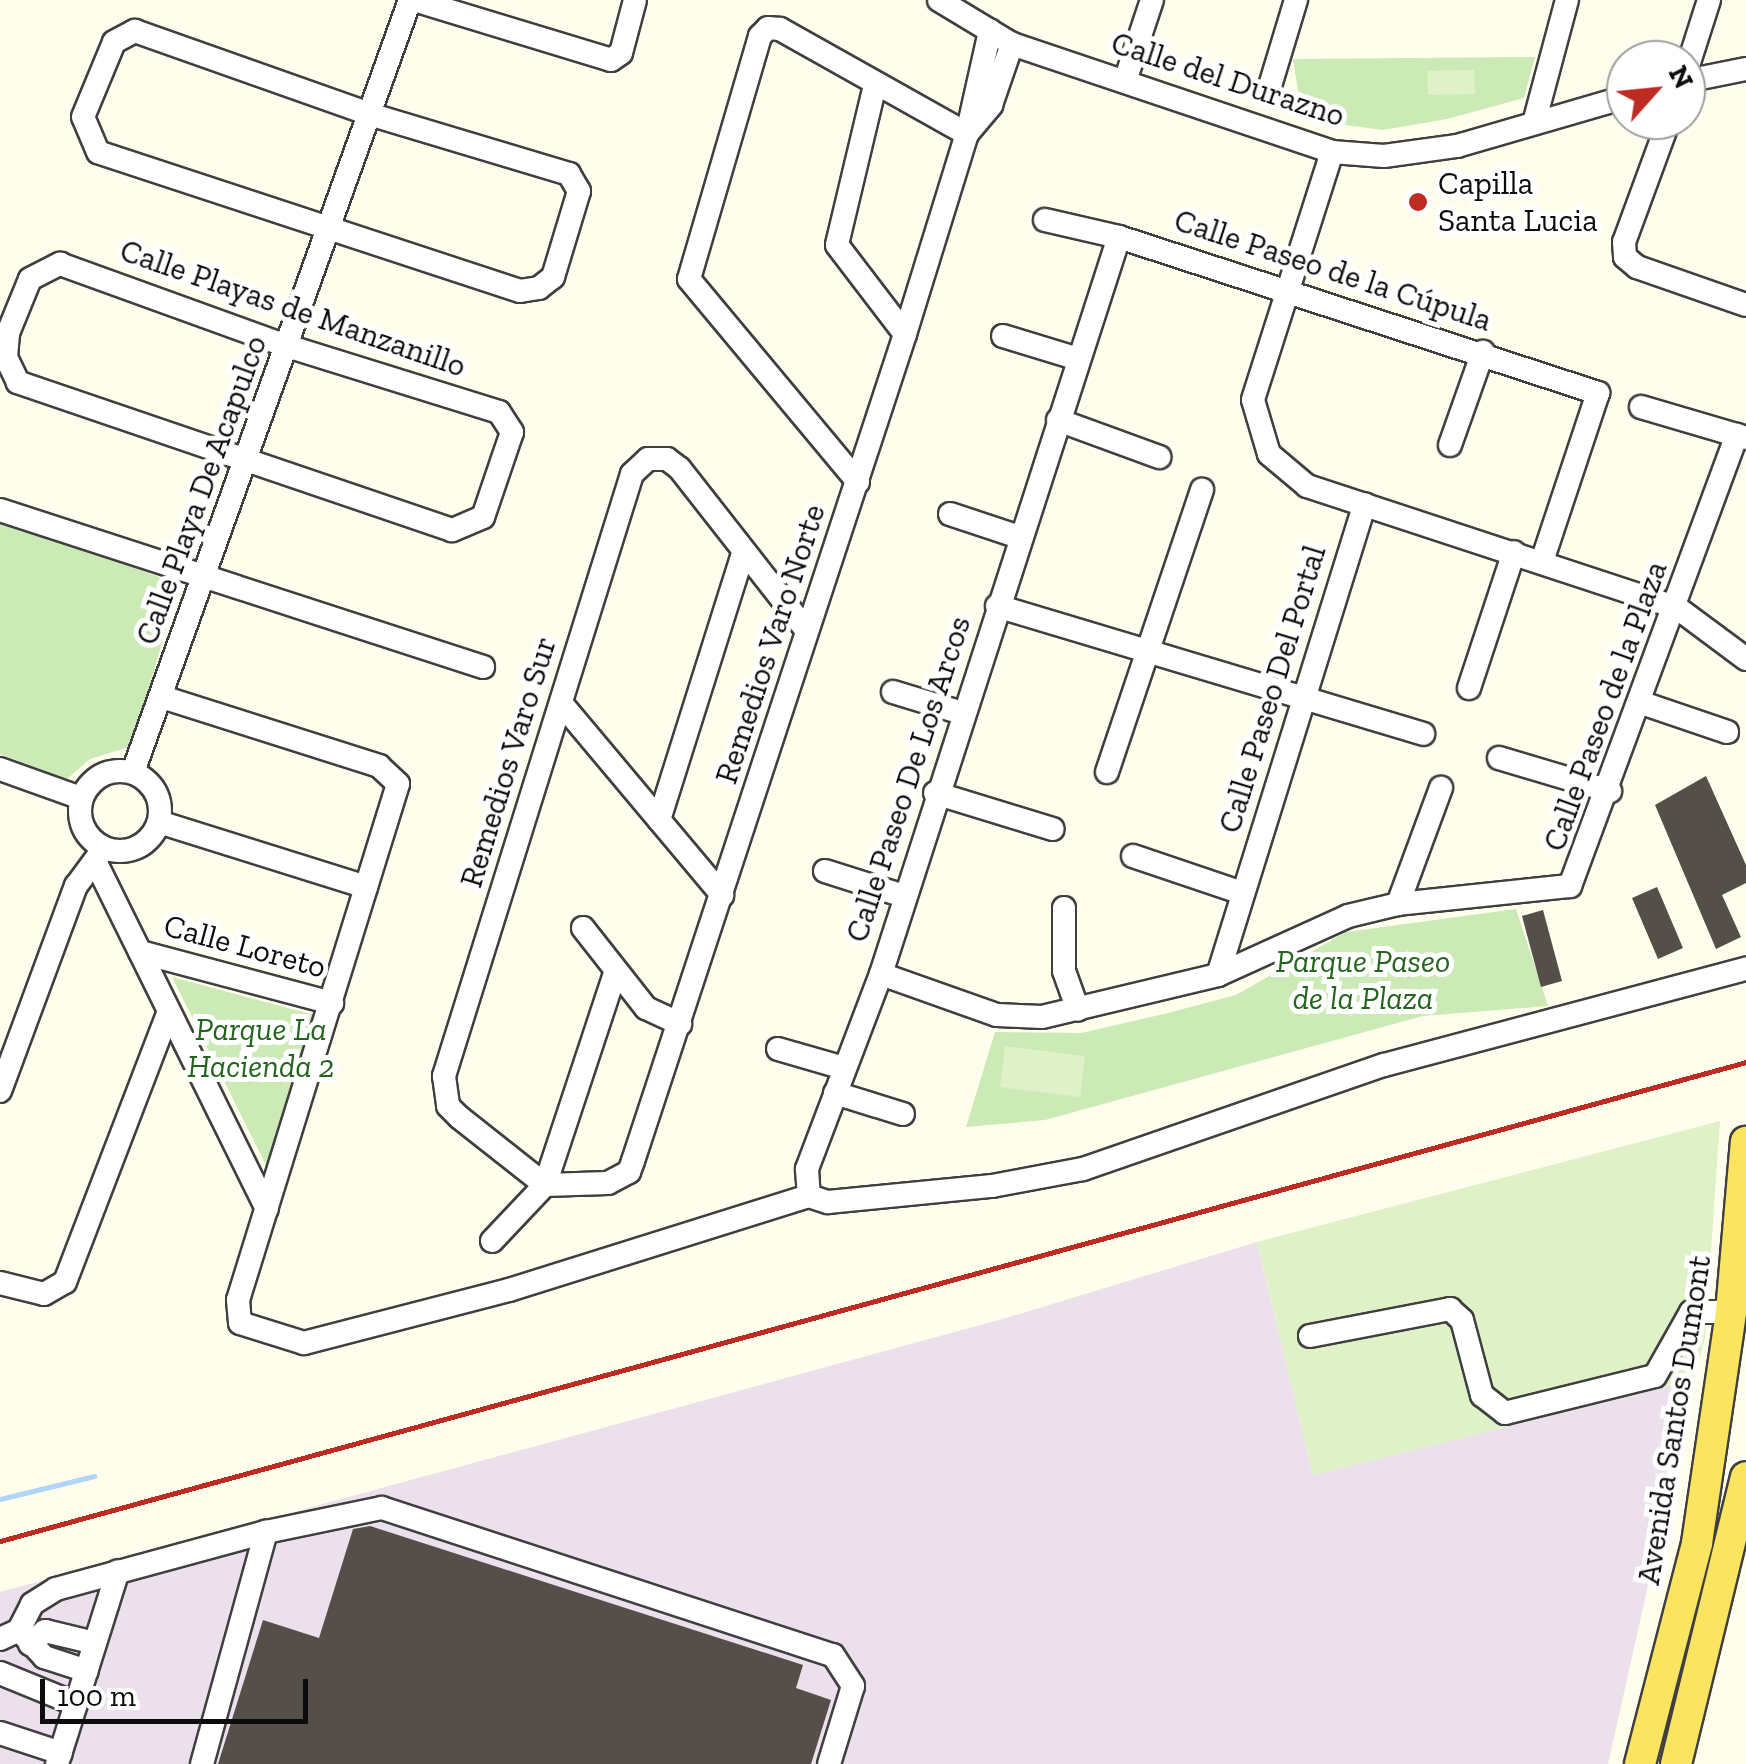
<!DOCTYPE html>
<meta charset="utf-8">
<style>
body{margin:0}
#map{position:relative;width:1746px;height:1764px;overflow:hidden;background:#fffdec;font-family:"Zilla Slab",serif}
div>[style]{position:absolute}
.industrial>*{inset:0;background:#ebe0ec}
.green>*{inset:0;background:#cbeab5}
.pitch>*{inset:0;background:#def1c7}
.stream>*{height:5px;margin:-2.5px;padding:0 2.5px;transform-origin:2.5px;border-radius:2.5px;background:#b0d5f7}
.building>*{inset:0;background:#554f49}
.roads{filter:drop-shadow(2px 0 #3f3f3f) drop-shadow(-2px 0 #3f3f3f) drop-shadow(0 2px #3f3f3f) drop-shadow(0 -2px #3f3f3f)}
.minor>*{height:22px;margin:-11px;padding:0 11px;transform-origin:11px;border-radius:11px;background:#fff}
.minor>.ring{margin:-11px;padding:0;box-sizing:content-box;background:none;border:22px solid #fff;border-radius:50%}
.major>*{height:30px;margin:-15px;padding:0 15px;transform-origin:15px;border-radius:15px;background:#fbe560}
.rail>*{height:5px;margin:-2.5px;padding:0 2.5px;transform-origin:2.5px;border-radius:2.5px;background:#be2b22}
.dots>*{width:28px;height:28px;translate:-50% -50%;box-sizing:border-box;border:5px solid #fff;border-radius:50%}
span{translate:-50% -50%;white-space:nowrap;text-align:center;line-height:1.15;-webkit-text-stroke:10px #fff;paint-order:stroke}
.street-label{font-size:32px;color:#0c0c0c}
.poi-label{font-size:32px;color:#0c0c0c}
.left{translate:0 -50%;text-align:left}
.park-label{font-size:32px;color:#23651c;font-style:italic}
.north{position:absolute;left:1606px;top:40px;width:100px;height:100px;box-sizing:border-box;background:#fff;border:2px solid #9e9e9e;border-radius:50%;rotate:63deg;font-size:28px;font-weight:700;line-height:40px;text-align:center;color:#0c0c0c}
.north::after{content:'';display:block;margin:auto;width:35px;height:45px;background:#be2b22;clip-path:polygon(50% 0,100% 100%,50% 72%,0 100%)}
.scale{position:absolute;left:40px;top:1679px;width:268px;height:45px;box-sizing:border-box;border:5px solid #0c0c0c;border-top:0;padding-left:12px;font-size:30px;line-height:35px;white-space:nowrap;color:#0c0c0c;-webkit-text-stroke:8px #fff;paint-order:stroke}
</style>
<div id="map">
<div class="industrial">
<i style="clip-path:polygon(1257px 1242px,1313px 1475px,1694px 1380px,1608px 1764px,0 1764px,0 1592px,1006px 1318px)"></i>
</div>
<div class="green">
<i style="clip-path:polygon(1535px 57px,1524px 98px,1447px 119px,1383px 130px,1322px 122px,1278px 106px,1298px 91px,1293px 59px)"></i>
<i style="clip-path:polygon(0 520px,179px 584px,132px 746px,90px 759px,67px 779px,0 754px)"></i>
<i style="clip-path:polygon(1516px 909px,1548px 1006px,1423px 1016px,1045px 1120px,966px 1127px,995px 1032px,1081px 1033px,1164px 1014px,1236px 995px,1346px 932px)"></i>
<i style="clip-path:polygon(172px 977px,318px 1016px,278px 1155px,266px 1165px)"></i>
</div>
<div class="pitch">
<i style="clip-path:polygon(1474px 70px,1475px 94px,1428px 95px,1427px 71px)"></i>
<i style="clip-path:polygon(1005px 1046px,1085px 1056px,1080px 1097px,1000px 1087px)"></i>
<i style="clip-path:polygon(1720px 1121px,1705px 1338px,1694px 1380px,1313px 1475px,1257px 1242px)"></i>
</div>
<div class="stream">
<i style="left:0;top:1499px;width:97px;rotate:-13.7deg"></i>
</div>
<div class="building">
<i style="clip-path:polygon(1706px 776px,1746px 865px,1746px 883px,1722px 895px,1741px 937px,1716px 949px,1655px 805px)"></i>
<i style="clip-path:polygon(1657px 887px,1683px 948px,1658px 959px,1632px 898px)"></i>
<i style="clip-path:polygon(1543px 910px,1562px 981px,1541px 987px,1522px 916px)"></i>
<i style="clip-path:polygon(370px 1526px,803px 1665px,796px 1688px,831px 1700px,811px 1764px,218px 1764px,263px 1620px,319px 1638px,353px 1529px)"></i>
</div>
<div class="roads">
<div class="minor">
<i style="left:414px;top:0;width:206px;rotate:16.9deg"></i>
<i style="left:611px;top:60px;width:12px;rotate:-35deg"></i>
<i style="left:621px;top:53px;width:55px;rotate:-75.2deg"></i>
<i style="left:939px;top:0;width:85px;rotate:31.1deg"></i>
<i style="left:1012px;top:44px;width:338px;rotate:18.6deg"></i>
<i style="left:1332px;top:152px;width:52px;rotate:4.4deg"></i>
<i style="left:1384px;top:156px;width:74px;rotate:-7.8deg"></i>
<i style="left:1457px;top:146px;width:176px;rotate:-16.2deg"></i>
<i style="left:135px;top:31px;width:248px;rotate:19.5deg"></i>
<i style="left:369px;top:114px;width:209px;rotate:16.7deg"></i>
<i style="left:569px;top:174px;width:20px;rotate:60deg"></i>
<i style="left:579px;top:191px;width:90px;rotate:106.8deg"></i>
<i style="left:553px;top:277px;width:18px;rotate:142deg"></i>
<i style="left:539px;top:288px;width:19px;rotate:171deg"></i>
<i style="left:520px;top:291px;width:444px;rotate:-161.8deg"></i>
<i style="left:98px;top:152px;width:38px;rotate:-113deg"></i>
<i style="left:83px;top:117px;width:81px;rotate:-67.5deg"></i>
<i style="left:114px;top:42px;width:24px;rotate:-28deg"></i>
<i style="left:1686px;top:72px;width:76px;rotate:-72.3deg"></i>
<i style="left:1125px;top:81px;width:85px;rotate:-71.6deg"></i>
<i style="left:1686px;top:81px;width:61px;rotate:-11.3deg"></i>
<i style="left:875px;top:85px;width:164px;rotate:103.4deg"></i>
<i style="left:837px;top:245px;width:112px;rotate:52.6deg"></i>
<i style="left:1270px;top:86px;width:90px;rotate:-73.2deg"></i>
<i style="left:1669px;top:120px;width:130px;rotate:110.2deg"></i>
<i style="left:1624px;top:242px;width:15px;rotate:86deg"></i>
<i style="left:1625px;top:257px;width:16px;rotate:40deg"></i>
<i style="left:1637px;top:267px;width:115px;rotate:19.2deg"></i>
<i style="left:1534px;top:123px;width:127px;rotate:-75deg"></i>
<i style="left:967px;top:134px;width:38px;rotate:-50deg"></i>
<i style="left:991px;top:105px;width:65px;rotate:-71deg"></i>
<i style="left:1332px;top:152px;width:260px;rotate:107.7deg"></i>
<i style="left:1253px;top:400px;width:56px;rotate:73.5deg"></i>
<i style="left:1269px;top:454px;width:50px;rotate:40.1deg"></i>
<i style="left:1307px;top:486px;width:388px;rotate:18.2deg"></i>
<i style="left:1676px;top:607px;width:87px;rotate:36.6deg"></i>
<i style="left:1045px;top:220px;width:76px;rotate:12.9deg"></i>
<i style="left:1119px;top:237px;width:504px;rotate:18.04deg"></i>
<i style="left:1598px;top:393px;width:177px;rotate:108.4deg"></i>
<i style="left:1119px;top:237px;width:774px;rotate:107.9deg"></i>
<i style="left:881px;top:974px;width:209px;rotate:110.8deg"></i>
<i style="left:807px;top:1169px;width:27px;rotate:86deg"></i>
<i style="left:809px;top:1196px;width:20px;rotate:18deg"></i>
<i style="left:828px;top:1202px;width:165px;rotate:-5.6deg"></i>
<i style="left:992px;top:1186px;width:93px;rotate:-10.6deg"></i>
<i style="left:1083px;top:1169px;width:318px;rotate:-19.1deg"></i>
<i style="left:1384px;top:1065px;width:375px;rotate:-14.9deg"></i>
<i style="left:60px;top:264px;width:241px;rotate:19.9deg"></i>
<i style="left:287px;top:346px;width:222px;rotate:17.3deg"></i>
<i style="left:499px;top:412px;width:24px;rotate:57deg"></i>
<i style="left:512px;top:432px;width:90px;rotate:108.8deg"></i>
<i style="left:483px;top:517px;width:34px;rotate:157deg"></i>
<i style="left:452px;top:530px;width:459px;rotate:-161.2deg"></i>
<i style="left:18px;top:382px;width:28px;rotate:-116deg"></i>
<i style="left:6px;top:357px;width:24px;rotate:-85deg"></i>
<i style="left:8px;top:333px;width:58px;rotate:-67.8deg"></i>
<i style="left:30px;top:279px;width:34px;rotate:-27deg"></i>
<i style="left:1003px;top:336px;width:78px;rotate:17deg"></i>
<i style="left:1641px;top:407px;width:109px;rotate:16.4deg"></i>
<i style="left:1058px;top:420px;width:108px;rotate:20.1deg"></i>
<i style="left:1450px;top:445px;width:99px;rotate:-70.5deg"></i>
<i style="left:858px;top:482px;width:264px;rotate:-129.8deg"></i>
<i style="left:689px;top:279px;width:253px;rotate:-73.7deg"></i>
<i style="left:760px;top:36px;width:11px;rotate:-45deg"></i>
<i style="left:768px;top:28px;width:12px;rotate:5deg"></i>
<i style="left:780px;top:29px;width:214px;rotate:29.3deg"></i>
<i style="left:0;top:510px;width:508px;rotate:18.01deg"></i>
<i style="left:950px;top:514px;width:73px;rotate:18.4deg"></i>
<i style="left:997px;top:606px;width:445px;rotate:16.7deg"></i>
<i style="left:807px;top:631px;width:207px;rotate:-128.1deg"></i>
<i style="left:679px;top:468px;width:15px;rotate:-143deg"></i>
<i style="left:667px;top:459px;width:19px;rotate:180deg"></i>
<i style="left:648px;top:459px;width:22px;rotate:137deg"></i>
<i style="left:632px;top:474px;width:631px;rotate:107.34deg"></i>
<i style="left:444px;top:1076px;width:30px;rotate:82deg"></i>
<i style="left:448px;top:1106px;width:16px;rotate:45deg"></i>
<i style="left:459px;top:1117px;width:110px;rotate:38.3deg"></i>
<i style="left:545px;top:1185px;width:63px;rotate:-1.8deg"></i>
<i style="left:608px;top:1183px;width:24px;rotate:-28deg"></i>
<i style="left:629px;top:1172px;width:12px;rotate:-70deg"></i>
<i style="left:633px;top:1161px;width:871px;rotate:-71.79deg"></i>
<i style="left:905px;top:334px;width:209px;rotate:-72.8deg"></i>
<i style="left:967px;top:134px;width:106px;rotate:-77.4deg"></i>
<i style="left:1469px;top:688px;width:143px;rotate:-71.7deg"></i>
<i style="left:893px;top:692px;width:72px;rotate:16.9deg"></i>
<i style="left:162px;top:697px;width:228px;rotate:17.6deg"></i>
<i style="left:379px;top:766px;width:26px;rotate:43deg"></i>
<i style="left:398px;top:784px;width:540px;rotate:107.23deg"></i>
<i style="left:238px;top:1300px;width:23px;rotate:85deg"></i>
<i style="left:240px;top:1323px;width:67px;rotate:17.4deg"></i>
<i style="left:304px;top:1343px;width:212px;rotate:-14.5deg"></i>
<i style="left:509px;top:1290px;width:314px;rotate:-17.4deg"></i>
<i style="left:561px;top:703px;width:251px;rotate:50deg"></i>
<i style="left:1642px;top:703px;width:90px;rotate:18.8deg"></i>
<i style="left:1499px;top:758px;width:116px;rotate:16.6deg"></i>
<i style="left:0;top:769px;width:86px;rotate:19.7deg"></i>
<i class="ring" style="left:80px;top:771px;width:58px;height:58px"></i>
<i style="left:133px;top:772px;width:820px;rotate:-70.26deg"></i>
<i style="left:1107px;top:772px;width:298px;rotate:-71.4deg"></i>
<i style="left:935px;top:793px;width:123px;rotate:17deg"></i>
<i style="left:659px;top:820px;width:282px;rotate:-72.5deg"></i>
<i style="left:159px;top:822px;width:217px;rotate:17.4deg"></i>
<i style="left:1133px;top:856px;width:115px;rotate:18.7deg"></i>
<i style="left:95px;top:861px;width:388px;rotate:63.7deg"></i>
<i style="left:825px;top:871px;width:83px;rotate:17.6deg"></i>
<i style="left:1398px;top:904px;width:124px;rotate:-69.7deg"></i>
<i style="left:1064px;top:908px;width:63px;rotate:90deg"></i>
<i style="left:1064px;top:971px;width:41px;rotate:70.3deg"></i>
<i style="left:583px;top:928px;width:102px;rotate:51.8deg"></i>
<i style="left:646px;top:1008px;width:38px;rotate:25deg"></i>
<i style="left:140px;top:952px;width:199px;rotate:14.9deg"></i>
<i style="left:881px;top:974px;width:123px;rotate:19.5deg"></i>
<i style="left:997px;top:1015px;width:45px;rotate:2.5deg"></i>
<i style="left:1042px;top:1017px;width:181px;rotate:-13.4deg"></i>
<i style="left:1218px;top:975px;width:143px;rotate:-24.4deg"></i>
<i style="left:1348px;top:916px;width:51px;rotate:-13.5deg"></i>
<i style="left:1398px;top:904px;width:173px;rotate:-6deg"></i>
<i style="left:1570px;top:886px;width:481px;rotate:-69.7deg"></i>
<i style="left:1218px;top:975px;width:493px;rotate:-72.7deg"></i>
<i style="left:778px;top:1049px;width:69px;rotate:16.1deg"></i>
<i style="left:0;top:1091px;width:219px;rotate:-69.7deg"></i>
<i style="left:76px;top:886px;width:42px;rotate:-53.7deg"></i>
<i style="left:835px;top:1093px;width:71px;rotate:17.2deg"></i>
<i style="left:492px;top:1241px;width:77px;rotate:-46.6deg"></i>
<i style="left:545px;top:1185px;width:226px;rotate:-71.7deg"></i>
<i style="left:0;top:1283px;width:45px;rotate:14deg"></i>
<i style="left:44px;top:1294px;width:24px;rotate:-30deg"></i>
<i style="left:65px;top:1282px;width:288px;rotate:-69deg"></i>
<i style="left:1310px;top:1336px;width:143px;rotate:-10.9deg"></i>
<i style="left:1450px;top:1309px;width:16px;rotate:43deg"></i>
<i style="left:1462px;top:1320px;width:78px;rotate:75.1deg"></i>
<i style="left:1482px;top:1395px;width:29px;rotate:38deg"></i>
<i style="left:1505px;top:1413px;width:154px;rotate:-13.9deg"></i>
<i style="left:1655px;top:1376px;width:73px;rotate:-60.6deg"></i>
<i style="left:1691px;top:1312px;width:40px"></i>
<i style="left:19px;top:1630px;width:37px;rotate:47deg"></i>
<i style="left:44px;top:1657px;width:45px;rotate:18deg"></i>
<i style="left:0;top:1639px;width:21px;rotate:-25deg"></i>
<i style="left:19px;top:1630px;width:29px;rotate:-63deg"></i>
<i style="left:32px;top:1604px;width:28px;rotate:-32deg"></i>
<i style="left:56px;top:1589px;width:218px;rotate:-15.2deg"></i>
<i style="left:266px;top:1532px;width:118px;rotate:-11.7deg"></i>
<i style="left:382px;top:1508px;width:474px;rotate:18.1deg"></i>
<i style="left:833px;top:1655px;width:37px;rotate:57deg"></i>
<i style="left:853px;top:1686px;width:82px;rotate:107.1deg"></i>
<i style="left:30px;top:1644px;width:20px;rotate:-41deg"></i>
<i style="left:45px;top:1631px;width:51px;rotate:13.5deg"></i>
<i style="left:0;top:1673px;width:82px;rotate:22.2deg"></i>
<i style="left:0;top:1733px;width:64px;rotate:18.2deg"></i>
<i style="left:57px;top:1764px;width:202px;rotate:-72.5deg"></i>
<i style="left:202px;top:1764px;width:241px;rotate:-74.6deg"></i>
</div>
<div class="major">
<i style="left:1640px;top:1764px;width:228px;rotate:-75.5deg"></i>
<i style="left:1697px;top:1543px;width:233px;rotate:-81.6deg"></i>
<i style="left:1731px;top:1312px;width:171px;rotate:-85deg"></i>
<i style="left:1676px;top:1764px;width:295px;rotate:-76.3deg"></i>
</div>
</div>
<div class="rail">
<i style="left:0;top:1541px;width:1811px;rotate:-15.34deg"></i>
</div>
<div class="dots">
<i style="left:1418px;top:202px;background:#be2b22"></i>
</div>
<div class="street-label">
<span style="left:1228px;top:79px;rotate:18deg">Calle del Durazno</span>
<span style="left:1333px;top:270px;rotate:18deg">Calle Paseo de la Cúpula</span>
<span style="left:293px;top:308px;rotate:19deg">Calle Playas de Manzanillo</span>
<span style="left:201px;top:490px;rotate:-70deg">Calle Playa De Acapulco</span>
<span style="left:770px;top:644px;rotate:-72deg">Remedios Varo Norte</span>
<span style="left:1272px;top:689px;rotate:-73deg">Calle Paseo Del Portal</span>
<span style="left:1605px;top:706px;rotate:-70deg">Calle Paseo de la Plaza</span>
<span style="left:508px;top:762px;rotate:-73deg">Remedios Varo Sur</span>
<span style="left:908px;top:779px;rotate:-72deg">Calle Paseo De Los Arcos</span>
<span style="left:245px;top:946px;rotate:15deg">Calle Loreto</span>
<span style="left:1674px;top:1420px;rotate:-81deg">Avenida Santos Dumont</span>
</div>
<div class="poi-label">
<span class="left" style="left:1438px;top:202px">Capilla<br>Santa Lucia</span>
</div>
<div class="park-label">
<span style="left:1363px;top:980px">Parque Paseo<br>de la Plaza</span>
<span style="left:261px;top:1048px">Parque La<br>Hacienda 2</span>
</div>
<div class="north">N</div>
<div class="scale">100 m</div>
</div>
